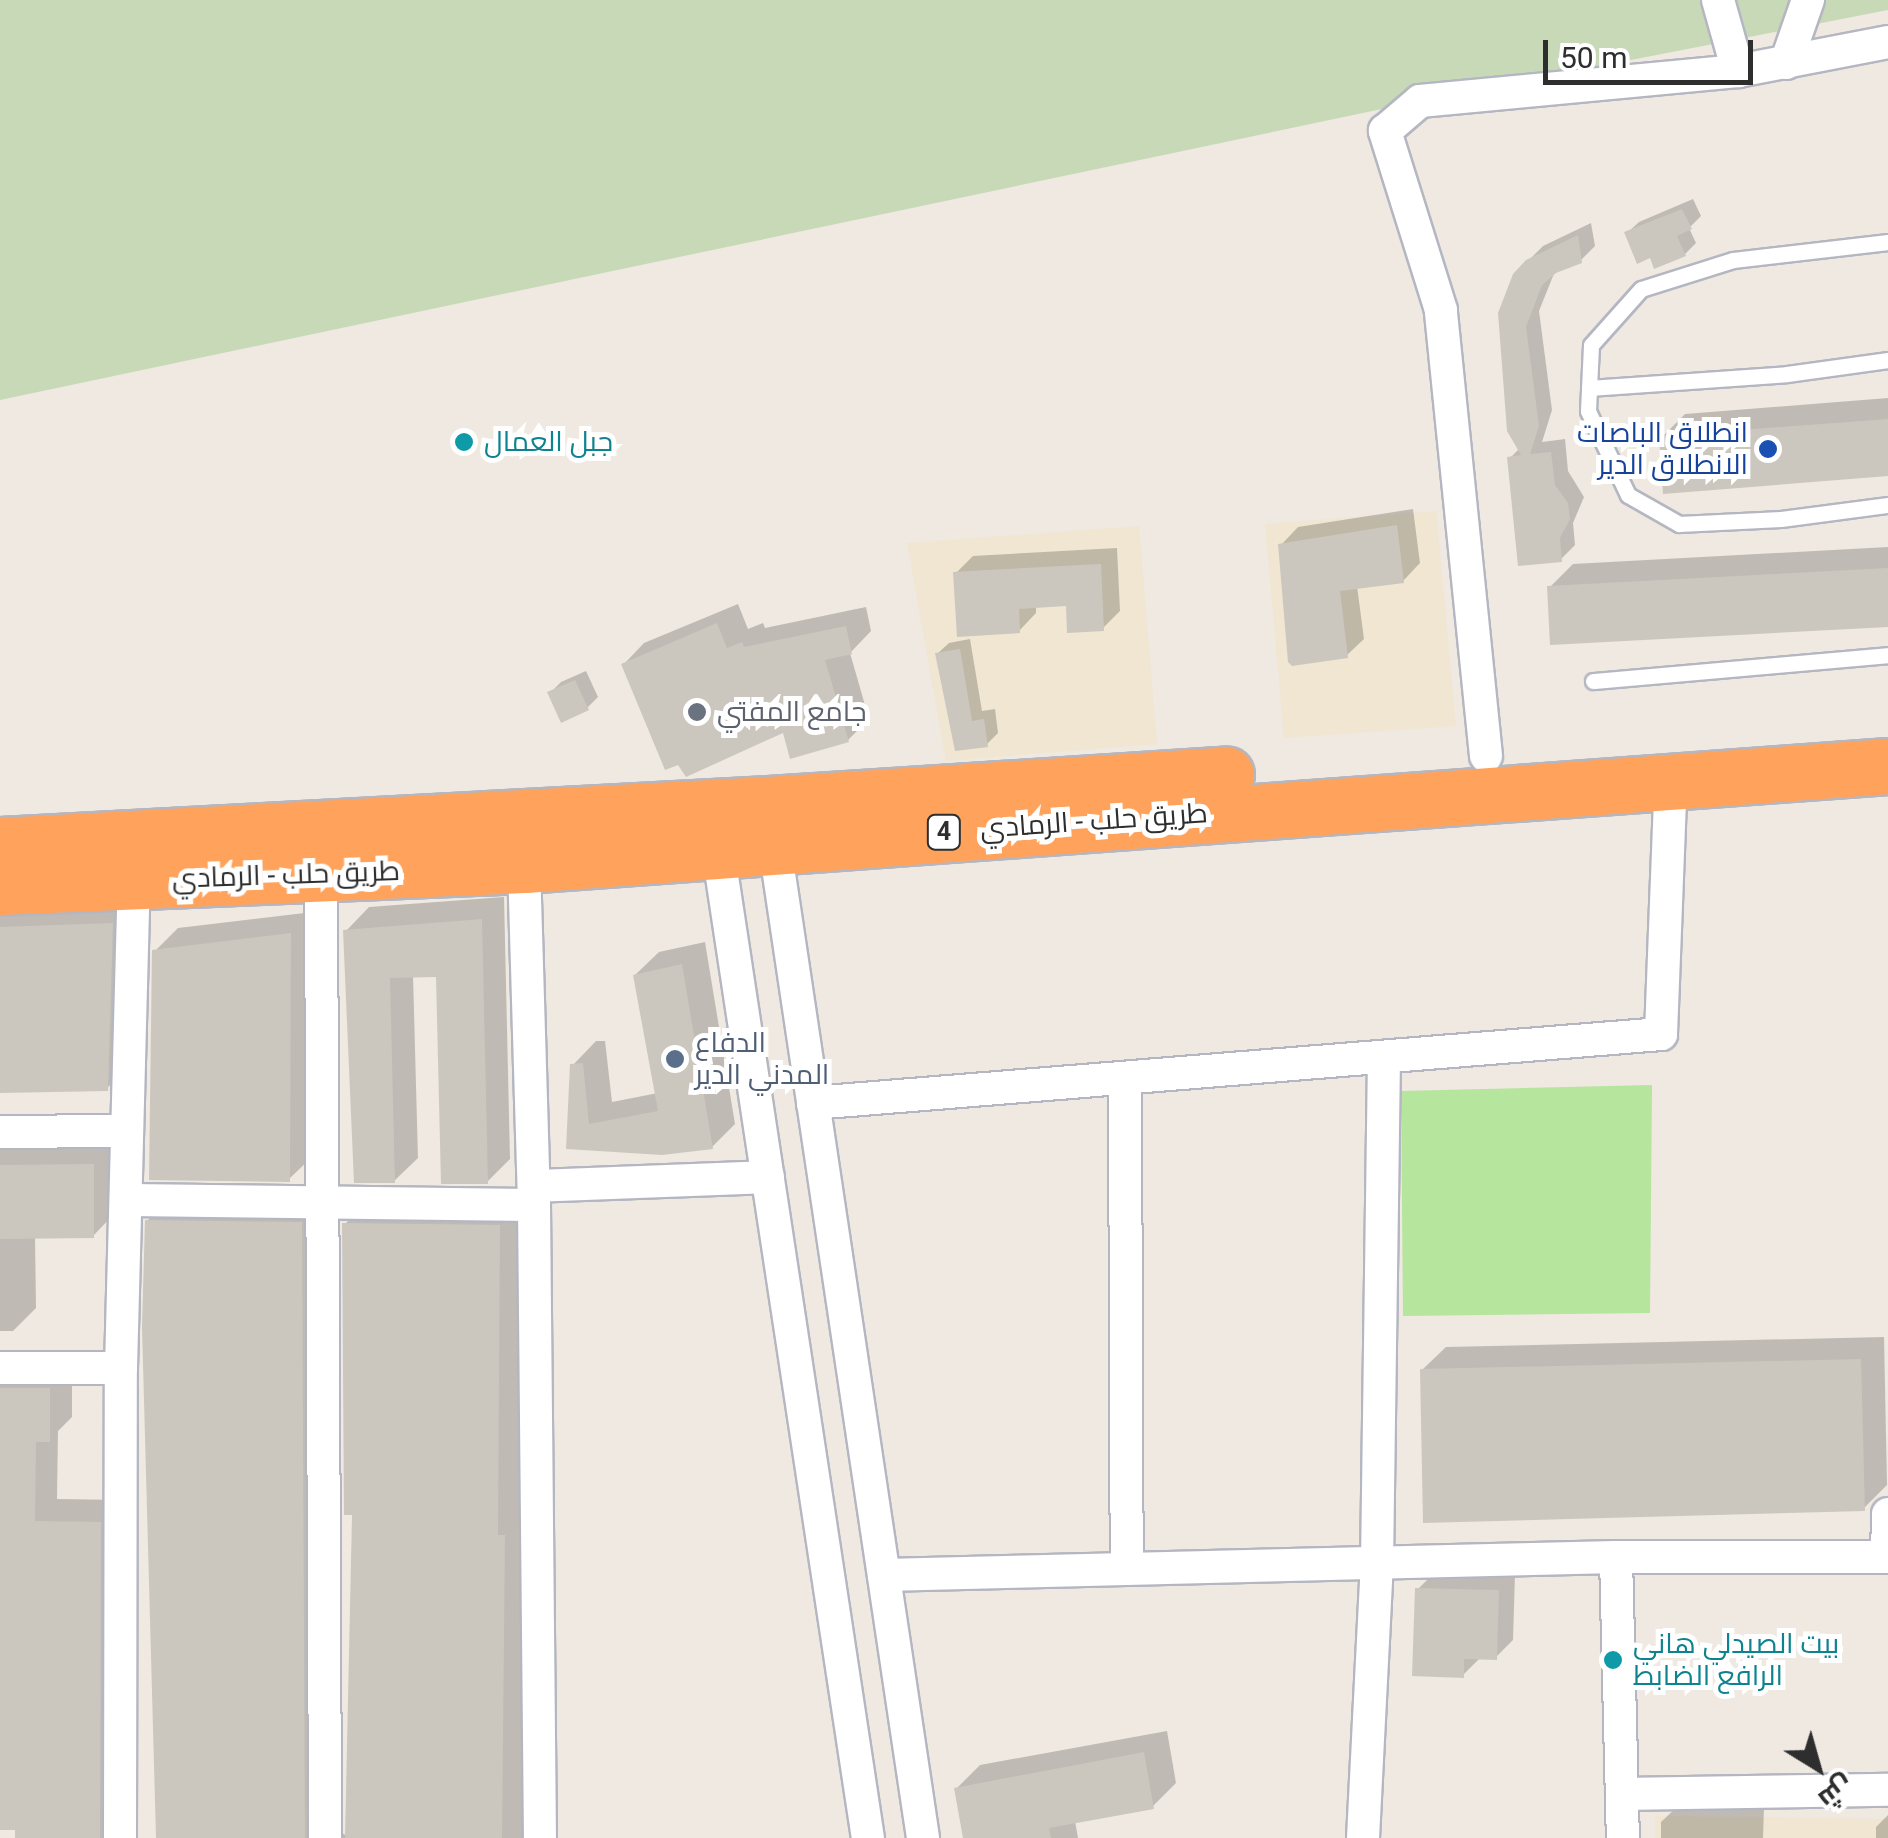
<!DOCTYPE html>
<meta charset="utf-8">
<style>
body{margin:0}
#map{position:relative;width:1888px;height:1838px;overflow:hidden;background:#efe9e1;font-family:Roboto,Cairo,sans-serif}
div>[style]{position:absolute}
.education>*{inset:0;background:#f0e6d1}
.green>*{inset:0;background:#b6e59e}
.cemetery>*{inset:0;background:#c8d9b8}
.shadow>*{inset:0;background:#0003}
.building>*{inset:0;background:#cbc7bf}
.roads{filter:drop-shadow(2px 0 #b4b7c1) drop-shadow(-2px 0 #b4b7c1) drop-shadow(0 2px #b4b7c1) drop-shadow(0 -2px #b4b7c1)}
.lane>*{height:15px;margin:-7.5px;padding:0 7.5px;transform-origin:7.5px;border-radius:7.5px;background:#fff}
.street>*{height:32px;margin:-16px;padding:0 16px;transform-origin:16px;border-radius:16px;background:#fff}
.highway>*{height:55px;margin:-27.5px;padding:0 27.5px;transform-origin:27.5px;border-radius:27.5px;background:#ffa35c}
.dots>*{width:28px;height:28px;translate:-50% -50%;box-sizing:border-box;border:5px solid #fff;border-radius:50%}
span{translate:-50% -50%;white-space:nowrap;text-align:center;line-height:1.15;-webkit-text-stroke:10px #fff;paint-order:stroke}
.shield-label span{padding:2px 8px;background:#fff;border:2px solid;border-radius:8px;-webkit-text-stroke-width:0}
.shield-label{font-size:25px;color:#2e2e2e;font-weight:700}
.transit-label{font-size:28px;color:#164399}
.right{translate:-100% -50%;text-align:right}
.culture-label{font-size:28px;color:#0d838f}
.left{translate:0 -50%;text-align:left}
.worship-label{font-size:28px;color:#5b616d}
.street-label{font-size:28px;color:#2e2e2e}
.service-label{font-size:28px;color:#4e5e75}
.north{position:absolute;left:1768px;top:1718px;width:100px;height:100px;-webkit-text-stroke:8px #fff;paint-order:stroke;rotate:143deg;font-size:28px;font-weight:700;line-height:40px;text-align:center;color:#2e2e2e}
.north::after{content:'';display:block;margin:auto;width:35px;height:45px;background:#2e2e2e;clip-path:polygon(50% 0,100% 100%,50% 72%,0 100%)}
.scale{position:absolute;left:1543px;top:40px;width:210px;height:45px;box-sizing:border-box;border:5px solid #2e2e2e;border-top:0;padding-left:12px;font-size:30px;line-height:35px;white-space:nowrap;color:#2e2e2e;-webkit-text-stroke:8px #fff;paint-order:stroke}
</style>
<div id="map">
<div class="education">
<i style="clip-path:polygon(1436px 511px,1456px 726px,1284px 738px,1265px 524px)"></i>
<i style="clip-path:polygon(1139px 526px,1157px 744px,946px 761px,907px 543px)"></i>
<i style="clip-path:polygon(1655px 1816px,1888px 1819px,1888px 1838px,1655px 1838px)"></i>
</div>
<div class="green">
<i style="clip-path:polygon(1652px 1085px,1650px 1313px,1403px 1316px,1401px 1091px)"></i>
</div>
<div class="cemetery">
<i style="clip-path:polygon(0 0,1888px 0,1888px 10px,1420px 101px,0 400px)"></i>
</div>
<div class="shadow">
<i style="clip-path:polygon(1693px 199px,1701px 216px,1689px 228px,1696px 243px,1685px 254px,1627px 233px,1639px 222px)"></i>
<i style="clip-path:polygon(1591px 223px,1595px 246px,1581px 260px,1555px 271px,1539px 311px,1552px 410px,1542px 442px,1565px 439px,1568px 471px,1584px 497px,1573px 523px,1575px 545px,1561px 559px,1510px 458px,1520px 448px,1528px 261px,1543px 246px)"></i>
<i style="clip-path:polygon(1888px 398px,1888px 474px,1662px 437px,1685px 414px)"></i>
<i style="clip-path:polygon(1413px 509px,1420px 563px,1403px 581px,1357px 586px,1364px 639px,1346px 656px,1281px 545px,1298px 527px)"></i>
<i style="clip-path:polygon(1888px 547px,1888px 625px,1550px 587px,1573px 564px)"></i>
<i style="clip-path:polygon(1117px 548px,1120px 611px,1103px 628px,1068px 604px,1036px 605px,1036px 613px,1019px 631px,956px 573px,973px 556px)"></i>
<i style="clip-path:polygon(738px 604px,748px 629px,763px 623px,765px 628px,866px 607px,871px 631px,850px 653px,869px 719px,848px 740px,784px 729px,624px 664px,644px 643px)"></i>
<i style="clip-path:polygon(970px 639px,982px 711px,995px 709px,998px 733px,987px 744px,957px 748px,937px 654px,949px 643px)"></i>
<i style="clip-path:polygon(586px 671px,598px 697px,587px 708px,550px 693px,561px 682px)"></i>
<i style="clip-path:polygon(504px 897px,510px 1159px,487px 1182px,439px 975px,413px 975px,418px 1158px,394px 1181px,346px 931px,369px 907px)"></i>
<i style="clip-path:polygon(135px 901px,131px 1065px,107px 1088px,0 1091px,0 905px)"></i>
<i style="clip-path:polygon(313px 912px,313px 1156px,289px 1179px,155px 951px,178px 928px)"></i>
<i style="clip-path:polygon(705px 942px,735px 1124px,712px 1147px,568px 1147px,573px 1065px,596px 1041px,605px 1041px,612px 1102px,658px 1093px,635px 975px,659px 952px)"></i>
<i style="clip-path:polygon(116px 1142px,116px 1212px,93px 1236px,35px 1236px,36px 1308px,13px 1331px,0 1331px,0 1143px)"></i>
<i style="clip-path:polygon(170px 1198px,324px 1200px,331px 1826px,347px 1836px,354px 1512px,345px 1224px,368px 1201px,522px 1203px,520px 1514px,527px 1514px,523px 1838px,159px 1838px,147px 1221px)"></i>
<i style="clip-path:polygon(1884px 1337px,1887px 1485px,1864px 1508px,1422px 1370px,1446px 1347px)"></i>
<i style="clip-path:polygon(0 1361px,72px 1366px,72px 1417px,58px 1431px,57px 1499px,123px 1500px,132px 1838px,18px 1838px,18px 1827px,0 1828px)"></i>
<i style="clip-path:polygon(1435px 1572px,1515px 1574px,1513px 1640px,1496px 1657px,1481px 1657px,1463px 1675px,1418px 1589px)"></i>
<i style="clip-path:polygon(1167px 1731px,1176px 1783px,1153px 1806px,1075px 1821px,1078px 1838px,965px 1838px,956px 1789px,980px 1765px)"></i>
<i style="clip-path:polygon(1679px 1805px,1764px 1807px,1763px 1838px,1661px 1838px,1661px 1822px)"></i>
<i style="clip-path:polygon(1888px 1815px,1888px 1838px,1876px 1838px,1876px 1827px)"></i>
</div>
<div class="building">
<i style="clip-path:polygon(1682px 209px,1692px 229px,1677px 236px,1686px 256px,1654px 269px,1650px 258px,1637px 264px,1624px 232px)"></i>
<i style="clip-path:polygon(1578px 235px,1582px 263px,1556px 273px,1542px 285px,1526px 327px,1539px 426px,1530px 454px,1551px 452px,1555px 485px,1568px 503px,1570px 519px,1560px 538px,1562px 562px,1518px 566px,1507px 457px,1521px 455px,1507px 431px,1498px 313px,1513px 274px,1526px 260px)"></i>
<i style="clip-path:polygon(1888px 419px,1888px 476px,1663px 494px,1659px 436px)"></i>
<i style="clip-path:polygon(1397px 525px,1404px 583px,1340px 591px,1348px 658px,1292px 666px,1288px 662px,1278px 544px)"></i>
<i style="clip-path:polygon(1101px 564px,1104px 631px,1067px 633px,1066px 606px,1019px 609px,1020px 633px,957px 637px,953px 572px)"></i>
<i style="clip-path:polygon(1888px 568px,1888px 627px,1550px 645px,1547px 586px)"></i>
<i style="clip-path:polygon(717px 623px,727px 648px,742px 642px,744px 647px,846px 626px,852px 654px,825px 660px,849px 742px,790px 759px,783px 733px,686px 777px,678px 765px,665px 770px,621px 664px)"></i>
<i style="clip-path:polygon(960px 649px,972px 721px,984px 719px,988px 747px,955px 751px,935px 653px)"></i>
<i style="clip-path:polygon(575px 680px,589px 710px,561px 723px,547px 692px)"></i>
<i style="clip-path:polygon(482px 919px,488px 1184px,441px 1184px,436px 977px,390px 978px,395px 1183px,354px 1183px,343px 930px)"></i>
<i style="clip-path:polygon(113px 923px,108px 1091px,0 1093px,0 927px)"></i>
<i style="clip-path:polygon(291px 933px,290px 1182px,149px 1180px,152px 950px)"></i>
<i style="clip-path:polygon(682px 964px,713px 1149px,662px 1155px,566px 1149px,570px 1064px,583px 1063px,589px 1124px,658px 1111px,633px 975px)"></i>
<i style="clip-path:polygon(94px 1164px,94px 1238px,0 1239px,0 1165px)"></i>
<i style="clip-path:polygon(145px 1220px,302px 1222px,305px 1838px,156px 1838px,142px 1327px)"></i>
<i style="clip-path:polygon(342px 1223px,500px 1225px,498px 1535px,505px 1535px,502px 1838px,345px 1838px,352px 1515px,344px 1515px)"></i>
<i style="clip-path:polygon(1861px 1359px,1865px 1511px,1423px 1523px,1420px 1369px)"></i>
<i style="clip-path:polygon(0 1388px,50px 1388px,50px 1442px,36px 1442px,35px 1521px,101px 1522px,100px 1838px,15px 1838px,15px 1830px,0 1830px)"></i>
<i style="clip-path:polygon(1415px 1588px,1499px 1590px,1497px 1660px,1464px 1659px,1464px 1678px,1412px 1676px)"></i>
<i style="clip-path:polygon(1144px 1752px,1154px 1809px,1049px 1828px,1051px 1838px,963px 1838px,954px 1788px)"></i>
</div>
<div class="roads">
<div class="lane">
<i style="left:1888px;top:242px;width:156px;rotate:173.4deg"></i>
<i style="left:1733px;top:260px;width:96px;rotate:162.5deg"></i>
<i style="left:1641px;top:289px;width:75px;rotate:131.8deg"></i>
<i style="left:1591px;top:345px;width:66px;rotate:92.6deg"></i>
<i style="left:1588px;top:411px;width:93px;rotate:64.5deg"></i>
<i style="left:1628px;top:495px;width:59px;rotate:29.6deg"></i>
<i style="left:1679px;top:524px;width:102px;rotate:-2.8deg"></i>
<i style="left:1781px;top:519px;width:108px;rotate:-7.5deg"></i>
<i style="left:1589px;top:388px;width:198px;rotate:-4deg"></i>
<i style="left:1787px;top:374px;width:102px;rotate:-7.9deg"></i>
<i style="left:1593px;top:681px;width:296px;rotate:-5deg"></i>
</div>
<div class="street">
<i style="left:1718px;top:0;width:74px;rotate:74.3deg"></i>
<i style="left:1738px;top:71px;width:153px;rotate:-10.9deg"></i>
<i style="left:1786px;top:63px;width:67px;rotate:-70.8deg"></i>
<i style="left:1486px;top:756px;width:448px;rotate:-95.8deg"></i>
<i style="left:1441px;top:310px;width:188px;rotate:-107.4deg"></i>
<i style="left:1385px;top:131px;width:46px;rotate:-40.6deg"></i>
<i style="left:1420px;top:101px;width:319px;rotate:-5.4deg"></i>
<i style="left:773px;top:834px;width:1015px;rotate:81.5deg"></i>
<i style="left:716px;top:837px;width:1012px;rotate:81.37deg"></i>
<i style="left:524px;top:865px;width:340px;rotate:88.3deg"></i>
<i style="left:534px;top:1205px;width:633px;rotate:89.46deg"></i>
<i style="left:321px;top:875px;width:963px;rotate:89.76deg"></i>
<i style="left:1125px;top:1079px;width:490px;rotate:89.8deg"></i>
<i style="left:813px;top:1103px;width:851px;rotate:-4.65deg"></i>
<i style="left:1661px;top:1034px;width:255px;rotate:-87.8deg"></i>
<i style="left:0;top:1132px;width:125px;rotate:-0.5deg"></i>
<i style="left:534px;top:1186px;width:234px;rotate:-2.2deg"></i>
<i style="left:127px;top:1200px;width:407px;rotate:0.7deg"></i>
<i style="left:0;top:1368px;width:121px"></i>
<i style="left:1616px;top:1557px;width:281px;rotate:88.6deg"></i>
<i style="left:1887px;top:1557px;width:43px;rotate:-88.7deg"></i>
<i style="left:884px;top:1575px;width:732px;rotate:-1.41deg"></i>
<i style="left:1616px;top:1557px;width:272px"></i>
<i style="left:1622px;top:1794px;width:266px;rotate:-0.9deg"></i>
<i style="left:120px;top:1838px;width:470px;rotate:-89.9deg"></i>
<i style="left:121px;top:1368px;width:489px;rotate:-88.5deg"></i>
<i style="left:1363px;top:1838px;width:274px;rotate:-87.1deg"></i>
<i style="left:1377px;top:1564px;width:507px;rotate:-89.21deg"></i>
</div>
<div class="highway">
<i style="left:0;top:845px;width:769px;rotate:-3.06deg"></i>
<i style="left:768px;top:804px;width:459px;rotate:-3.7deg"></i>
<i style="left:0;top:887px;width:524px;rotate:-2.4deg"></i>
<i style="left:524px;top:865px;width:1368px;rotate:-4.15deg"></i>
</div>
</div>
<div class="dots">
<i style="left:464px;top:442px;background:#0f9aa8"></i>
<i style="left:1768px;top:449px;background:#1a4fb4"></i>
<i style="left:697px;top:712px;background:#6b7280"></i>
<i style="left:675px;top:1059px;background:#5c6f8a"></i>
<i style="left:1613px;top:1660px;background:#0f9aa8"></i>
</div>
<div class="shield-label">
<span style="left:944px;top:832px">4</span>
</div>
<div class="transit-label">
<span class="right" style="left:1748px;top:449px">انطلاق الباصات<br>الانطلاق الدير</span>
</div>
<div class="culture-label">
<span class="left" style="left:484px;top:442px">جبل العمال</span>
<span class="left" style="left:1633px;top:1660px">بيت الصيدلي هاني<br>الرافع الضابط</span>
</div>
<div class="worship-label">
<span class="left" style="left:717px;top:712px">جامع المفتي</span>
</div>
<div class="street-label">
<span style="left:1094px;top:821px;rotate:-4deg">طريق حلب - الرمادي</span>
<span style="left:286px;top:875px;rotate:-2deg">طريق حلب - الرمادي</span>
</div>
<div class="service-label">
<span class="left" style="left:695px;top:1059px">الدفاع<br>المدني الدير</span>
</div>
<div class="north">ش</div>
<div class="scale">50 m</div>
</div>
